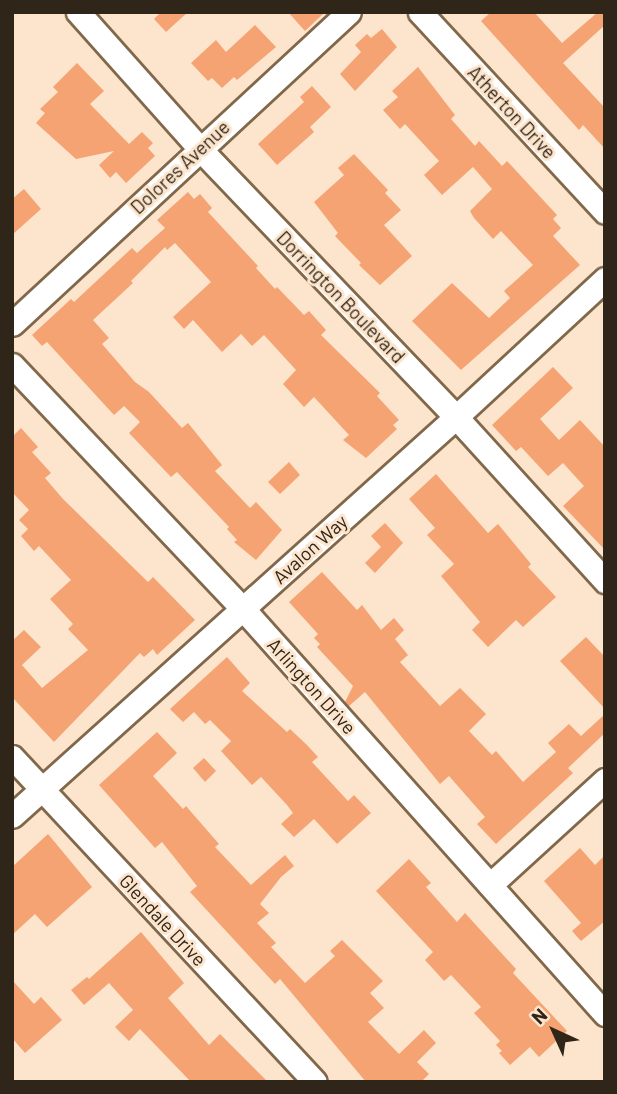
<!DOCTYPE html>
<style>
body{margin:0}
#map{position:relative;width:617px;height:1094px;overflow:hidden;background:#fce5cc;font-family:Barlow,sans-serif}
div>[style]{position:absolute}
.building>*{inset:0;background:#f5a373}
.roads{filter:drop-shadow(2px 0 #81684b) drop-shadow(-2px 0 #81684b) drop-shadow(0 2px #81684b) drop-shadow(0 -2px #81684b)}
.minor>*{height:23px;margin:-11.5px;padding:0 11.5px;transform-origin:11.5px;border-radius:11.5px;background:#fff}
span{translate:-50% -50%;white-space:nowrap;text-align:center;line-height:1.15;-webkit-text-stroke:6px #fce5cc;paint-order:stroke}
.street-label{font-size:19px;color:#302519}
.frame{position:absolute;inset:0;border:14px solid #302519;pointer-events:none}
.north{position:absolute;left:519px;top:996px;width:70px;height:70px;-webkit-text-stroke:5px #fce5cc;paint-order:stroke;rotate:315deg;font-size:19px;font-weight:700;line-height:28px;text-align:center;color:#302519}
.north::after{content:'';display:block;margin:auto;width:24px;height:32px;background:#302519;clip-path:polygon(50% 0,100% 100%,50% 72%,0 100%)}
</style>
<div id="map">
<div class="building">
<i style="clip-path:polygon(161px 12px,188px 12px,166px 32px,154px 19px)"></i>
<i style="clip-path:polygon(288px 12px,325px 12px,305px 31px)"></i>
<i style="clip-path:polygon(491px 12px,534px 12px,562px 43px,598px 12px,605px 12px,605px 25px,563px 63px,605px 108px,605px 149px,583px 125px,579px 130px,481px 21px)"></i>
<i style="clip-path:polygon(255px 25px,276px 47px,237px 80px,234px 77px,222px 88px,212px 78px,208px 81px,191px 63px,216px 40px,226px 52px)"></i>
<i style="clip-path:polygon(382px 29px,397px 47px,355px 91px,340px 74px,361px 52px,355px 45px,367px 34px,371px 38px)"></i>
<i style="clip-path:polygon(77px 63px,104px 91px,90px 104px,129px 144px,142px 132px,153px 143px,148px 148px,155px 156px,126px 183px,116px 172px,110px 178px,99px 165px,114px 151px,76px 159px,36px 123px,45px 113px,40px 109px,58px 92px,53px 87px)"></i>
<i style="clip-path:polygon(418px 67px,455px 115px,451px 119px,475px 146px,479px 141px,502px 166px,507px 161px,557px 215px,553px 219px,561px 228px,553px 236px,580px 265px,461px 370px,412px 321px,452px 283px,489px 318px,510px 298px,504px 291px,533px 265px,501px 231px,493px 239px,474px 218px,470px 211px,492px 189px,473px 167px,442px 195px,424px 175px,439px 161px,405px 124px,400px 129px,383px 110px,398px 97px,392px 91px)"></i>
<i style="clip-path:polygon(312px 86px,331px 107px,310px 127px,314px 132px,277px 165px,258px 144px,304px 102px,300px 97px)"></i>
<i style="clip-path:polygon(354px 154px,388px 190px,385px 193px,401px 210px,384px 225px,412px 256px,380px 285px,359px 265px,361px 263px,335px 236px,338px 233px,314px 202px,344px 175px,338px 168px)"></i>
<i style="clip-path:polygon(24px 189px,41px 209px,12px 235px,12px 199px)"></i>
<i style="clip-path:polygon(188px 192px,194px 199px,200px 194px,212px 208px,208px 212px,258px 266px,256px 268px,275px 289px,277px 287px,304px 315px,309px 311px,326px 330px,321px 335px,380px 393px,377px 396px,399px 420px,393px 425px,397px 429px,366px 458px,343px 440px,349px 435px,314px 397px,304px 407px,283px 384px,296px 370px,264px 335px,252px 346px,241px 334px,222px 352px,193px 320px,184px 329px,173px 317px,211px 282px,175px 243px,167px 250px,165px 247px,131px 281px,133px 283px,93px 320px,109px 338px,102px 344px,135px 382px,149px 392px,182px 428px,188px 423px,222px 465px,215px 471px,250px 508px,256px 502px,282px 530px,256px 560px,234px 542px,237px 540px,227px 529px,229px 527px,177px 472px,171px 477px,129px 433px,140px 422px,124px 406px,114px 415px,47px 342px,42px 346px,32px 335px,71px 299px,74px 302px,132px 248px,137px 253px,165px 228px,157px 220px)"></i>
<i style="clip-path:polygon(553px 367px,573px 388px,540px 419px,559px 440px,580px 420px,605px 447px,605px 550px,563px 506px,584px 486px,563px 463px,548px 476px,521px 447px,516px 451px,492px 425px)"></i>
<i style="clip-path:polygon(21px 428px,38px 447px,32px 452px,51px 473px,45px 478px,63px 499px,148px 582px,153px 577px,195px 620px,157px 655px,153px 649px,144px 657px,140px 653px,54px 742px,12px 697px,12px 641px,24px 630px,41px 647px,22px 665px,42px 688px,88px 650px,68px 629px,73px 624px,50px 599px,71px 580px,39px 546px,34px 551px,21px 536px,28px 529px,19px 520px,29px 510px,12px 492px,12px 437px)"></i>
<i style="clip-path:polygon(289px 462px,300px 475px,280px 494px,268px 482px)"></i>
<i style="clip-path:polygon(436px 474px,488px 533px,498px 524px,531px 564px,528px 567px,556px 597px,523px 627px,516px 620px,488px 647px,472px 630px,480px 622px,441px 576px,454px 564px,427px 535px,435px 528px,409px 499px)"></i>
<i style="clip-path:polygon(385px 523px,403px 543px,375px 573px,365px 563px,381px 547px,371px 536px)"></i>
<i style="clip-path:polygon(322px 572px,357px 610px,362px 605px,381px 630px,394px 618px,404px 630px,395px 639px,408px 655px,400px 662px,440px 706px,460px 688px,486px 714px,469px 731px,492px 755px,496px 751px,523px 782px,556px 752px,548px 743px,569px 724px,581px 736px,605px 714px,605px 733px,568px 768px,573px 773px,496px 844px,477px 824px,485px 817px,449px 776px,440px 784px,365px 692px,349px 706px,345px 702px,353px 686px,317px 647px,320px 644px,314px 638px,318px 634px,289px 602px)"></i>
<i style="clip-path:polygon(586px 637px,605px 657px,605px 709px,560px 661px)"></i>
<i style="clip-path:polygon(227px 657px,250px 683px,242px 691px,287px 732px,290px 729px,307px 745px,318px 757px,312px 762px,348px 801px,354px 795px,371px 813px,337px 844px,314px 819px,294px 837px,281px 824px,293px 813px,287px 805px,261px 777px,252px 785px,221px 751px,231px 741px,210px 720px,205px 724px,194px 712px,183px 722px,170px 709px)"></i>
<i style="clip-path:polygon(157px 732px,177px 753px,153px 776px,183px 809px,186px 806px,219px 844px,215px 847px,251px 885px,285px 855px,294px 866px,281px 877px,260px 904px,269px 913px,257px 923px,276px 943px,271px 947px,305px 983px,335px 956px,330px 951px,342px 940px,383px 981px,370px 993px,384px 1008px,368px 1022px,399px 1054px,424px 1030px,436px 1043px,417px 1062px,429px 1074px,421px 1082px,366px 1082px,280px 979px,275px 984px,190px 892px,197px 886px,162px 842px,155px 848px,99px 785px)"></i>
<i style="clip-path:polygon(204px 758px,216px 771px,205px 782px,193px 768px)"></i>
<i style="clip-path:polygon(48px 834px,92px 887px,47px 927px,35px 914px,12px 935px,12px 867px)"></i>
<i style="clip-path:polygon(580px 848px,595px 865px,605px 855px,605px 921px,581px 941px,572px 931px,581px 923px,544px 881px)"></i>
<i style="clip-path:polygon(409px 859px,431px 883px,426px 887px,457px 922px,465px 913px,516px 969px,513px 973px,567px 1031px,539px 1057px,530px 1047px,510px 1065px,499px 1053px,502px 1051px,496px 1045px,500px 1041px,474px 1013px,481px 1007px,451px 975px,444px 981px,425px 960px,433px 952px,376px 891px)"></i>
<i style="clip-path:polygon(141px 932px,184px 983px,168px 998px,209px 1045px,220px 1034px,268px 1082px,191px 1082px,140px 1029px,129px 1041px,115px 1027px,133px 1010px,109px 983px,84px 1005px,71px 990px,87px 977px,89px 979px)"></i>
<i style="clip-path:polygon(12px 980px,34px 1004px,41px 997px,62px 1020px,25px 1053px,12px 1038px)"></i>
</div>
<div class="roads">
<div class="minor">
<i style="left:78px;top:12px;width:182px;rotate:48.3deg"></i>
<i style="left:199px;top:148px;width:372px;rotate:46.3deg"></i>
<i style="left:456px;top:417px;width:222px;rotate:47.7deg"></i>
<i style="left:420px;top:12px;width:272px;rotate:47.2deg"></i>
<i style="left:12px;top:324px;width:459px;rotate:-42.8deg"></i>
<i style="left:12px;top:365px;width:337px;rotate:46.6deg"></i>
<i style="left:244px;top:610px;width:542px;rotate:48.22deg"></i>
<i style="left:12px;top:757px;width:444px;rotate:47deg"></i>
<i style="left:12px;top:816px;width:597px;rotate:-41.94deg"></i>
<i style="left:456px;top:417px;width:203px;rotate:-42.8deg"></i>
<i style="left:490px;top:885px;width:156px;rotate:-42.4deg"></i>
</div>
</div>
<div class="street-label">
<span style="left:512px;top:112px;rotate:47deg">Atherton Drive</span>
<span style="left:180px;top:167px;rotate:-43deg">Dolores Avenue</span>
<span style="left:341px;top:297px;rotate:46deg">Dorrington Boulevard</span>
<span style="left:310px;top:549px;rotate:-42deg">Avalon Way</span>
<span style="left:312px;top:686px;rotate:48deg">Arlington Drive</span>
<span style="left:163px;top:920px;rotate:47deg">Glendale Drive</span>
</div>
<div class="frame"></div>
<div class="north">N</div>
</div>
